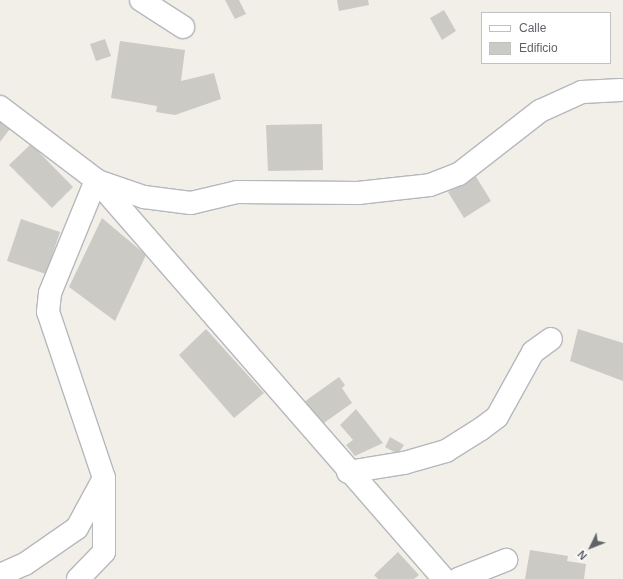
<!DOCTYPE html>
<style>
body{margin:0}
#map{position:relative;width:623px;height:579px;overflow:hidden;background:#f1efe8;font-family:Arial,sans-serif}
div>[style]{position:absolute}
.building>*{inset:0;background:#cccac5}
.roads{filter:drop-shadow(1px 0 #b5b8bc) drop-shadow(-1px 0 #b5b8bc) drop-shadow(0 1px #b5b8bc) drop-shadow(0 -1px #b5b8bc)}
.minor>*{height:22px;margin:-11px;padding:0 11px;transform-origin:11px;border-radius:11px;background:#fff}
span{translate:-50% -50%;white-space:nowrap;text-align:center;line-height:1.15;-webkit-text-stroke:3.5px #fff;paint-order:stroke}
.legend{position:absolute;left:481px;top:12px;width:130px;height:52px;box-sizing:border-box;background:#fff;border:1px solid #bfc1c3;margin:0;padding:5px 7px;list-style:none;font-size:12px;color:#5f6368}
.legend li{display:flex;align-items:center;gap:8px;height:20px}
.legend b{width:20px;border:1px solid #bfc1c3}
.north{position:absolute;left:571px;top:527px;width:40px;height:40px;-webkit-text-stroke:3px #fff;paint-order:stroke;rotate:227deg;font-size:11px;font-weight:700;line-height:16px;text-align:center;color:#5f6368}
.north::after{content:'';display:block;margin:auto;width:14px;height:18px;background:#5f6368;clip-path:polygon(50% 0,100% 100%,50% 72%,0 100%)}
</style>
<div id="map">
<div class="building">
<i style="clip-path:polygon(225px 0,239px 0,246px 14px,235px 19px)"></i>
<i style="clip-path:polygon(337px 0,368px 0,369px 5px,339px 11px)"></i>
<i style="clip-path:polygon(444px 10px,456px 31px,442px 40px,430px 18px)"></i>
<i style="clip-path:polygon(105px 39px,111px 56px,96px 61px,90px 44px)"></i>
<i style="clip-path:polygon(120px 41px,185px 50px,181px 81px,214px 73px,221px 99px,175px 115px,156px 112px,157px 106px,111px 98px)"></i>
<i style="clip-path:polygon(0 117px,12px 126px,0 142px)"></i>
<i style="clip-path:polygon(322px 124px,323px 170px,268px 171px,266px 125px)"></i>
<i style="clip-path:polygon(31px 144px,73px 187px,52px 208px,9px 165px)"></i>
<i style="clip-path:polygon(475px 175px,491px 201px,464px 218px,448px 192px)"></i>
<i style="clip-path:polygon(102px 218px,146px 255px,115px 321px,69px 287px)"></i>
<i style="clip-path:polygon(21px 219px,60px 232px,46px 274px,7px 261px)"></i>
<i style="clip-path:polygon(206px 329px,264px 393px,234px 418px,179px 355px)"></i>
<i style="clip-path:polygon(578px 329px,623px 343px,623px 381px,570px 361px)"></i>
<i style="clip-path:polygon(339px 377px,345px 385px,342px 388px,352px 403px,321px 425px,304px 402px)"></i>
<i style="clip-path:polygon(356px 409px,383px 443px,355px 456px,346px 445px,353px 440px,340px 425px)"></i>
<i style="clip-path:polygon(390px 437px,404px 445px,398px 454px,385px 447px)"></i>
<i style="clip-path:polygon(530px 550px,568px 556px,567px 561px,586px 564px,584px 579px,525px 579px)"></i>
<i style="clip-path:polygon(398px 552px,419px 575px,414px 579px,378px 579px,374px 575px)"></i>
</div>
<div class="roads">
<div class="minor">
<i style="left:141px;top:0;width:50px;rotate:32.7deg"></i>
<i style="left:0;top:107px;width:121px;rotate:37.2deg"></i>
<i style="left:96px;top:180px;width:529px;rotate:48.91deg"></i>
<i style="left:97px;top:181px;width:50px;rotate:18.8deg"></i>
<i style="left:144px;top:197px;width:47px;rotate:7.3deg"></i>
<i style="left:191px;top:203px;width:47px;rotate:-13.4deg"></i>
<i style="left:237px;top:192px;width:121px;rotate:0.5deg"></i>
<i style="left:358px;top:193px;width:72px;rotate:-6.3deg"></i>
<i style="left:430px;top:185px;width:31px;rotate:-21deg"></i>
<i style="left:459px;top:174px;width:103px;rotate:-37.9deg"></i>
<i style="left:540px;top:111px;width:46px;rotate:-24.3deg"></i>
<i style="left:582px;top:92px;width:39px;rotate:-3deg"></i>
<i style="left:348px;top:472px;width:57px;rotate:-9.1deg"></i>
<i style="left:404px;top:463px;width:44px;rotate:-15.9deg"></i>
<i style="left:446px;top:451px;width:41px;rotate:-32.2deg"></i>
<i style="left:481px;top:429px;width:20px;rotate:-37deg"></i>
<i style="left:497px;top:417px;width:74px;rotate:-61deg"></i>
<i style="left:533px;top:352px;width:22px;rotate:-36deg"></i>
<i style="left:0;top:575px;width:27px;rotate:-24deg"></i>
<i style="left:25px;top:564px;width:63px;rotate:-34.7deg"></i>
<i style="left:77px;top:528px;width:55px;rotate:-61.6deg"></i>
<i style="left:78px;top:579px;width:37px;rotate:-46deg"></i>
<i style="left:104px;top:552px;width:74px;rotate:-90deg"></i>
<i style="left:104px;top:478px;width:175px;rotate:-108.6deg"></i>
<i style="left:48px;top:312px;width:19px;rotate:-84deg"></i>
<i style="left:50px;top:293px;width:122px;rotate:-67.8deg"></i>
<i style="left:458px;top:579px;width:52px;rotate:-21.6deg"></i>
</div>
</div>
<ul class="legend">
<li><b style="height:5px;background:#fff"></b>Calle</li>
<li><b style="height:11px;background:#cccac5"></b>Edificio</li>
</ul>
<div class="north">N</div>
</div>
